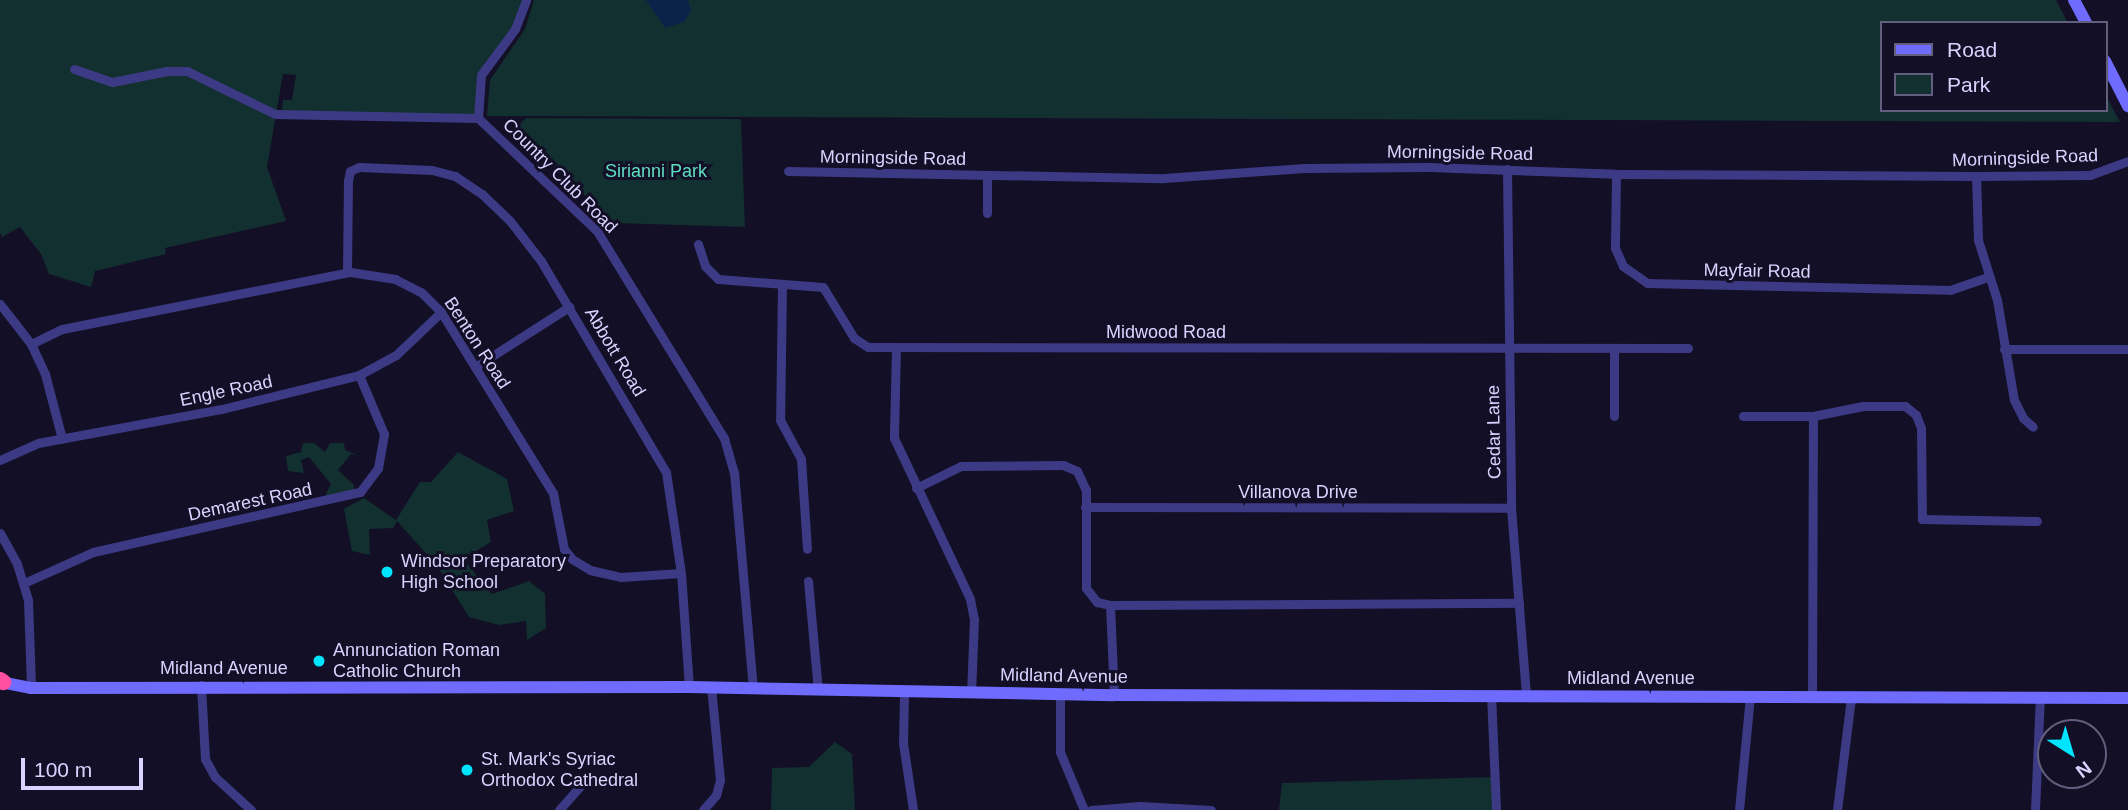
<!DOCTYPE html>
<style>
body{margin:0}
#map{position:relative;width:2128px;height:810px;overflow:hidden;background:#130f26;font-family:Helvetica,sans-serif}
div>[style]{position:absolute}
.green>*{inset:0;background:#12302f}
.water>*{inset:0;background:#0c2248}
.street>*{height:9px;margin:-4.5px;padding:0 4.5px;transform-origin:4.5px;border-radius:4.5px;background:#3d3a85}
.secondary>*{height:12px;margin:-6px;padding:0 6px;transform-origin:6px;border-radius:6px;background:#6f6bff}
.highway>*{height:16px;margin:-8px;padding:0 8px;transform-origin:8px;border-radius:8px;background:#ff4fa3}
.dots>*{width:19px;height:19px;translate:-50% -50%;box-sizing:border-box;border:4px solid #130f26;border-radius:50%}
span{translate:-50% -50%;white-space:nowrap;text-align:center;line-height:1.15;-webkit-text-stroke:6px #130f26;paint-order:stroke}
.street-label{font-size:18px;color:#d9d4ff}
.park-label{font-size:18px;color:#5fe0c0}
.poi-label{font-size:18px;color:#d9d4ff}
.left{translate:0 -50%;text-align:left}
.legend{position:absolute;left:1880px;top:21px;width:228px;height:91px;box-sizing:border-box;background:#130f26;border:2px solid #625e7d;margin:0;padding:9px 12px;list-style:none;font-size:21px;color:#d9d4ff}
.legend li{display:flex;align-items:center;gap:14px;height:35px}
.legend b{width:35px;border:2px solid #625e7d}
.north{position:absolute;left:2037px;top:719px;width:70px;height:70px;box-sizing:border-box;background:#130f26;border:2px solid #625e7d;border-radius:50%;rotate:143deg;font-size:19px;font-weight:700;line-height:28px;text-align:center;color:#d9d4ff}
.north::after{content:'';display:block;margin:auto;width:24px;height:32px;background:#00e5ff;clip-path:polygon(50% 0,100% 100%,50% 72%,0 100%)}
.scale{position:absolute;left:21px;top:758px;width:122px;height:32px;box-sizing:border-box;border:4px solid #d9d4ff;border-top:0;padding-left:9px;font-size:21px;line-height:24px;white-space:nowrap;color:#d9d4ff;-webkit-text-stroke:5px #130f26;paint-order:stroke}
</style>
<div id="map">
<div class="green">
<i style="clip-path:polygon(0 0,526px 0,523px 12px,488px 61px,478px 118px,282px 112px,283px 100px,292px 100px,296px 75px,283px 74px,267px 167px,286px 221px,165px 248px,166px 254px,95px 271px,91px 287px,49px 274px,41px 254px,20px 227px,2px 237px,0 233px)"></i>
<i style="clip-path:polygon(534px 0,2056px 0,2068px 23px,1881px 23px,1881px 110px,2105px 110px,2105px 94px,2120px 122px,487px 116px,490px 80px,525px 29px)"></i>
<i style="clip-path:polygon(526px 118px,741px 119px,745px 227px,614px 223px,514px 130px)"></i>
<i style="clip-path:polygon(303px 443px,314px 443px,325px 452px,330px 443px,344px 443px,345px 450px,359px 456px,351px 454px,338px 470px,354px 485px,354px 491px,325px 496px,331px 484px,309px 457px,301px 460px,304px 473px,288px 471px,286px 456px,301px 452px)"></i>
<i style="clip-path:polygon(458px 452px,507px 479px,514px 511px,487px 520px,491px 542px,463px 559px,492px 594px,529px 581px,545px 594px,546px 628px,527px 640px,526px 621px,499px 625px,469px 617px,438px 567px,397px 521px,393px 528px,369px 529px,370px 555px,352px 551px,344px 509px,364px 498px,396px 520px,420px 482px,431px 482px)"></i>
<i style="clip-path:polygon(835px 742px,852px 754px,855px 810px,771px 810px,772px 768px,809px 767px)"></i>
<i style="clip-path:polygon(1494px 777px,1496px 810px,1279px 810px,1282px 783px)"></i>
</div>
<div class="water">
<i style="clip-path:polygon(646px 0,688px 0,691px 11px,684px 22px,665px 28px)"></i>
</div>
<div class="street">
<i style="left:74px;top:69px;width:40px;rotate:18.9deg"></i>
<i style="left:112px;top:82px;width:56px;rotate:-11.3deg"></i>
<i style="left:167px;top:71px;width:20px"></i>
<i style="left:187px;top:71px;width:98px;rotate:26deg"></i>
<i style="left:275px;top:114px;width:203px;rotate:1.1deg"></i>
<i style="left:478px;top:118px;width:164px;rotate:43.5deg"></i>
<i style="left:597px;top:231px;width:243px;rotate:58.5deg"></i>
<i style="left:724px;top:438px;width:35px;rotate:74deg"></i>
<i style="left:734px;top:472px;width:217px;rotate:85deg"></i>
<i style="left:478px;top:118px;width:43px;rotate:-86deg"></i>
<i style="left:481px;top:75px;width:57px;rotate:-53.5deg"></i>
<i style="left:515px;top:29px;width:31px;rotate:-69deg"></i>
<i style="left:1507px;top:169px;width:339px;rotate:89.3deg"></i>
<i style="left:1511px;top:508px;width:188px;rotate:85.4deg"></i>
<i style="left:788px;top:171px;width:376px;rotate:1.1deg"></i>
<i style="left:1164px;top:178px;width:140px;rotate:-4.1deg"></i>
<i style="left:1304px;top:168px;width:125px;rotate:-0.5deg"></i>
<i style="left:1429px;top:167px;width:187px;rotate:2.1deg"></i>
<i style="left:1616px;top:174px;width:360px;rotate:0.3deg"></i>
<i style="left:1976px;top:176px;width:114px;rotate:-0.5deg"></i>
<i style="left:2090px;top:175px;width:40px;rotate:-20.2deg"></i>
<i style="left:1616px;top:174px;width:74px;rotate:90.8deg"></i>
<i style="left:1615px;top:248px;width:20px;rotate:66deg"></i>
<i style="left:1623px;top:266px;width:29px;rotate:35deg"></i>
<i style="left:1647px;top:283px;width:303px;rotate:1.3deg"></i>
<i style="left:1950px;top:290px;width:39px;rotate:-19deg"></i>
<i style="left:987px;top:175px;width:38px;rotate:90deg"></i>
<i style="left:1976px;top:176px;width:64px;rotate:88.2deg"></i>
<i style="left:1978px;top:240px;width:63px;rotate:72.4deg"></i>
<i style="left:1997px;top:300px;width:101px;rotate:80.4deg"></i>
<i style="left:2014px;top:400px;width:20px;rotate:63deg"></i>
<i style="left:2023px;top:418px;width:13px;rotate:42deg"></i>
<i style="left:698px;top:244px;width:23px;rotate:72deg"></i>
<i style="left:705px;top:266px;width:18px;rotate:45deg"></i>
<i style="left:718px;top:279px;width:105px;rotate:4.4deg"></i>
<i style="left:823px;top:287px;width:60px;rotate:58.7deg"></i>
<i style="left:854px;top:338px;width:17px;rotate:33deg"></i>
<i style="left:868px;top:347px;width:820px;rotate:0.07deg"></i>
<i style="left:347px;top:272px;width:91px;rotate:-89.4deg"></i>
<i style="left:348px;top:181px;width:10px;rotate:-79deg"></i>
<i style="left:350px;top:171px;width:10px;rotate:-24deg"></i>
<i style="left:359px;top:167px;width:73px;rotate:2.4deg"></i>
<i style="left:432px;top:170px;width:24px;rotate:15deg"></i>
<i style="left:455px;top:176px;width:32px;rotate:34deg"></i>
<i style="left:482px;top:194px;width:39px;rotate:44deg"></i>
<i style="left:510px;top:221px;width:51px;rotate:52.2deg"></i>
<i style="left:541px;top:261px;width:245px;rotate:59.4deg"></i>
<i style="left:666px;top:472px;width:102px;rotate:81.6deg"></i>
<i style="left:681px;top:573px;width:114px;rotate:86deg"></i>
<i style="left:782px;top:285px;width:135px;rotate:90.8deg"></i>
<i style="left:780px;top:420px;width:44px;rotate:61.7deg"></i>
<i style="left:801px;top:459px;width:90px;rotate:86.2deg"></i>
<i style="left:0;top:304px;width:51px;rotate:52.2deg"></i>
<i style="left:31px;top:344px;width:33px;rotate:65deg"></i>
<i style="left:45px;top:374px;width:67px;rotate:75.3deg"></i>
<i style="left:31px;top:344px;width:34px;rotate:-26deg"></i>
<i style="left:62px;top:329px;width:294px;rotate:-11.2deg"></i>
<i style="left:350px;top:272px;width:46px;rotate:8.8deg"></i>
<i style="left:395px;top:279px;width:29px;rotate:27deg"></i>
<i style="left:421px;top:292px;width:28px;rotate:45deg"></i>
<i style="left:441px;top:312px;width:213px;rotate:58.3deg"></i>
<i style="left:553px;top:493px;width:57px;rotate:78.9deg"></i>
<i style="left:564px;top:549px;width:13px;rotate:51deg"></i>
<i style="left:572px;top:559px;width:21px;rotate:31deg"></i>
<i style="left:590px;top:570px;width:32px;rotate:13deg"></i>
<i style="left:621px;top:577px;width:60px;rotate:-3.8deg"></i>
<i style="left:896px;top:347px;width:91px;rotate:91.3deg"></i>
<i style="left:894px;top:438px;width:178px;rotate:64.7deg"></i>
<i style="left:970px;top:599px;width:20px;rotate:79deg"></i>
<i style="left:974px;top:619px;width:74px;rotate:92.3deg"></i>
<i style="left:2004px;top:349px;width:124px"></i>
<i style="left:475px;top:367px;width:112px;rotate:-32.6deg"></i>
<i style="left:1614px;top:416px;width:67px;rotate:-90deg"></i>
<i style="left:1743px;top:416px;width:70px"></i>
<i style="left:1813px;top:416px;width:51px;rotate:-11.3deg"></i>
<i style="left:1863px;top:406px;width:42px"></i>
<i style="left:1905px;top:406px;width:14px;rotate:39deg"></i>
<i style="left:1916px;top:415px;width:14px;rotate:69deg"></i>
<i style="left:1921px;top:428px;width:91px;rotate:89.4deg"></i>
<i style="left:1922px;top:519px;width:115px;rotate:1deg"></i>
<i style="left:0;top:460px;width:42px;rotate:-24.1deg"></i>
<i style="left:38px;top:443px;width:187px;rotate:-10.5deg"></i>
<i style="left:222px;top:409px;width:141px;rotate:-13.9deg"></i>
<i style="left:359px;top:375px;width:42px;rotate:-28.4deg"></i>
<i style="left:396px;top:355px;width:62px;rotate:-43.7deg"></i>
<i style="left:916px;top:488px;width:50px;rotate:-26.1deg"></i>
<i style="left:961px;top:466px;width:102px;rotate:-0.6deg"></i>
<i style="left:1063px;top:465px;width:15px;rotate:23deg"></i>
<i style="left:1077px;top:471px;width:21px;rotate:65deg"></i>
<i style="left:1086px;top:490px;width:98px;rotate:90deg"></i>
<i style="left:1086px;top:588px;width:18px;rotate:52deg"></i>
<i style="left:1097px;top:602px;width:13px;rotate:13deg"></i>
<i style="left:1110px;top:605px;width:90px;rotate:87.5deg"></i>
<i style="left:1085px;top:507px;width:426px;rotate:0.1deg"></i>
<i style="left:0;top:533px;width:35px;rotate:61deg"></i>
<i style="left:17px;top:564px;width:38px;rotate:73deg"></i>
<i style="left:28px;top:600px;width:88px;rotate:88deg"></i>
<i style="left:808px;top:581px;width:109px;rotate:84.8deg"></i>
<i style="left:24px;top:583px;width:76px;rotate:-24.2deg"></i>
<i style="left:93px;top:552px;width:274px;rotate:-12.7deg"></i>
<i style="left:360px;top:492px;width:30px;rotate:-53deg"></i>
<i style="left:378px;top:468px;width:35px;rotate:-80deg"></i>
<i style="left:384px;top:434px;width:64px;rotate:-113deg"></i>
<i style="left:1110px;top:605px;width:409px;rotate:-0.3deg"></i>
<i style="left:201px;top:685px;width:74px;rotate:86.9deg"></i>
<i style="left:205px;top:759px;width:21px;rotate:61deg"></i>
<i style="left:215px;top:777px;width:49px;rotate:42.5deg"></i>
<i style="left:904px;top:693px;width:50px;rotate:91.1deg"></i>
<i style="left:903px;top:743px;width:68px;rotate:81.5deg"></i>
<i style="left:1060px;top:694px;width:58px;rotate:90deg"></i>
<i style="left:1060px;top:752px;width:63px;rotate:67.5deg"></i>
<i style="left:1491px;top:694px;width:116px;rotate:87.5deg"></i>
<i style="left:1812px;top:696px;width:280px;rotate:-89.8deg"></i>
<i style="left:559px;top:810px;width:47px;rotate:-48.5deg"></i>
<i style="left:703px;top:810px;width:20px;rotate:-49deg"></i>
<i style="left:716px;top:795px;width:16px;rotate:-75deg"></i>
<i style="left:720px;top:780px;width:93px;rotate:-95.5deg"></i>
<i style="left:1091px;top:810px;width:49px;rotate:-4.7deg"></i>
<i style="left:1140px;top:806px;width:71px;rotate:3.2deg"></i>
<i style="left:1739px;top:810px;width:115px;rotate:-84.5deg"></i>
<i style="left:1837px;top:810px;width:114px;rotate:-82.9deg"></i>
<i style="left:2035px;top:810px;width:113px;rotate:-87.5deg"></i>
</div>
<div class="secondary">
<i style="left:2074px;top:0;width:26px;rotate:62deg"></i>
<i style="left:2105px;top:61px;width:51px;rotate:62.9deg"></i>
<i style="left:0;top:682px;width:32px;rotate:11deg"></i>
<i style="left:31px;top:688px;width:658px;rotate:-0.09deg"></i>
<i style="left:689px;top:687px;width:425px;rotate:1.1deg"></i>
<i style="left:1114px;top:695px;width:1014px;rotate:0.17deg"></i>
</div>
<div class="highway">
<i style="left:0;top:680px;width:4px;rotate:34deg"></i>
</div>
<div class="dots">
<i style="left:387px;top:572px;background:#00e5ff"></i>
<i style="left:319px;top:661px;background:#00e5ff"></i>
<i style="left:467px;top:770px;background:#00e5ff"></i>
</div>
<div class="street-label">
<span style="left:1460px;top:153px;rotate:1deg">Morningside Road</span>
<span style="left:893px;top:158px;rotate:1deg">Morningside Road</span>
<span style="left:2025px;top:158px;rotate:-2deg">Morningside Road</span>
<span style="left:560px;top:176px;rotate:45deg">Country Club Road</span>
<span style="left:1757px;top:271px;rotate:1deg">Mayfair Road</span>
<span style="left:1166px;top:332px">Midwood Road</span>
<span style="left:477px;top:343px;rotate:57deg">Benton Road</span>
<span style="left:615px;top:352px;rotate:59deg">Abbott Road</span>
<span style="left:226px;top:391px;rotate:-12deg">Engle Road</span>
<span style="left:1494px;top:432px;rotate:-91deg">Cedar Lane</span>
<span style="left:1298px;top:492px">Villanova Drive</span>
<span style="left:250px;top:502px;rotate:-12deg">Demarest Road</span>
<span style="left:224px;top:668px">Midland Avenue</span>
<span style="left:1064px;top:676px;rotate:1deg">Midland Avenue</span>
<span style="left:1631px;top:678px">Midland Avenue</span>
</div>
<div class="park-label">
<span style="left:656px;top:171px">Sirianni Park</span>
</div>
<div class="poi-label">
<span class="left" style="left:401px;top:572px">Windsor Preparatory<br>High School</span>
<span class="left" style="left:333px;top:661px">Annunciation Roman<br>Catholic Church</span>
<span class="left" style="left:481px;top:770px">St. Mark's Syriac<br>Orthodox Cathedral</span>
</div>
<ul class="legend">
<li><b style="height:9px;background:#6f6bff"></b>Road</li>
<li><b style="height:19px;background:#12302f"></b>Park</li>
</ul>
<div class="north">N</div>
<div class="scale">100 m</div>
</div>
